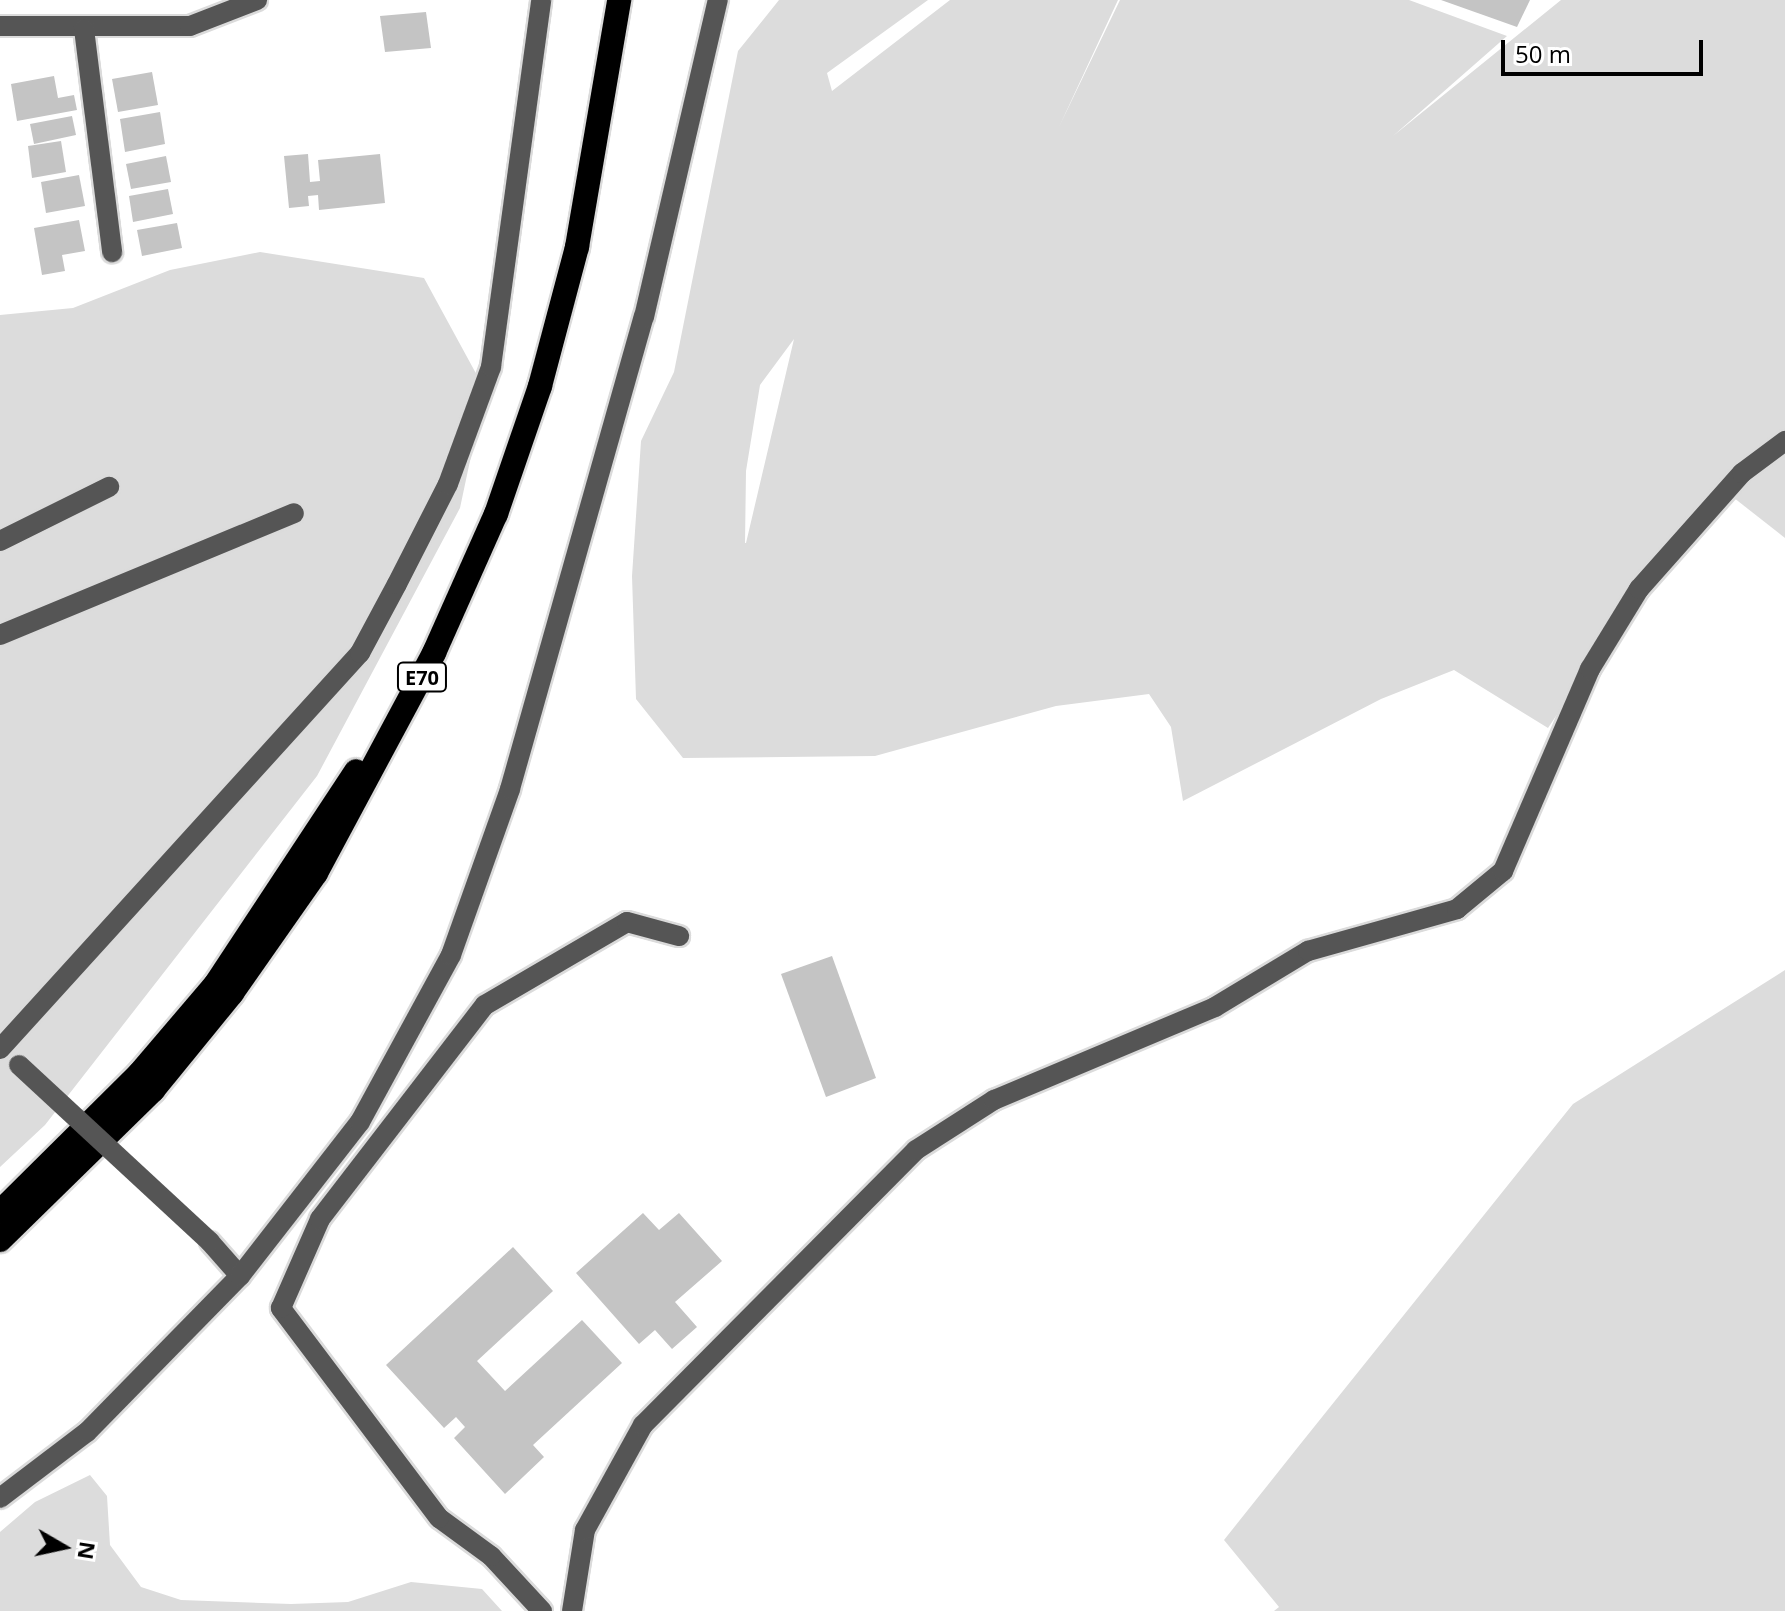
<!DOCTYPE html>
<style>
body{margin:0}
#map{position:relative;width:1785px;height:1611px;overflow:hidden;background:#fff;font-family:"Open Sans",sans-serif}
div>[style]{position:absolute}
.green>*{inset:0;background:#dcdcdc}
.building>*{inset:0;background:#c4c4c4}
.roads{filter:drop-shadow(2px 0 #dbdbdb) drop-shadow(-2px 0 #dbdbdb) drop-shadow(0 2px #dbdbdb) drop-shadow(0 -2px #dbdbdb)}
.minor>*{height:20px;margin:-10px;padding:0 10px;transform-origin:10px;border-radius:10px;background:#555}
.highway>*{height:24px;margin:-12px;padding:0 12px;transform-origin:12px;border-radius:12px;background:#000}
.minor-bridge>*{height:20px;margin:-10px;padding:0 10px;transform-origin:10px;border-radius:10px;background:#555}
span{translate:-50% -50%;white-space:nowrap;text-align:center;line-height:1.15;-webkit-text-stroke:6px #fff;paint-order:stroke}
.shield-label span{padding:2px 6px;background:#fff;border:2px solid;border-radius:6px;-webkit-text-stroke-width:0}
.shield-label{font-size:20px;color:#000;font-weight:700}
.north{position:absolute;left:24px;top:1507px;width:80px;height:80px;-webkit-text-stroke:6px #fff;paint-order:stroke;rotate:99deg;font-size:22px;font-weight:700;line-height:32px;text-align:center;color:#000}
.north::after{content:'';display:block;margin:auto;width:28px;height:36px;background:#000;clip-path:polygon(50% 0,100% 100%,50% 72%,0 100%)}
.scale{position:absolute;left:1501px;top:40px;width:202px;height:36px;box-sizing:border-box;border:4px solid #000;border-top:0;padding-left:10px;font-size:24px;line-height:28px;white-space:nowrap;color:#000;-webkit-text-stroke:6px #fff;paint-order:stroke}
</style>
<div id="map">
<div class="green">
<i style="clip-path:polygon(evenodd,779px 0,928px 0,827px 73px,832px 91px,950px 0,1118px 0,1059px 127px,1120px 0,1409px 0,1507px 36px,1393px 136px,1561px 0,1785px 0,1785px 442px,1649px 577px,1548px 728px,1454px 670px,1381px 699px,1183px 801px,1171px 727px,1149px 694px,1056px 706px,875px 756px,683px 758px,636px 699px,632px 576px,641px 441px,674px 372px,738px 51px,779px 0,794px 339px,746px 543px,745px 543px,746px 471px,760px 385px,794px 339px)"></i>
<i style="clip-path:polygon(260px 252px,424px 278px,485px 390px,460px 508px,317px 776px,45px 1125px,0 1167px,0 315px,73px 308px,170px 270px)"></i>
<i style="clip-path:polygon(1785px 446px,1785px 538px,1729px 494px)"></i>
<i style="clip-path:polygon(1785px 970px,1785px 1611px,1274px 1611px,1279px 1607px,1224px 1540px,1298px 1447px,1573px 1104px)"></i>
<i style="clip-path:polygon(90px 1475px,107px 1496px,110px 1545px,141px 1587px,181px 1600px,291px 1604px,348px 1602px,411px 1582px,482px 1589px,502px 1611px,0 1611px,0 1532px,35px 1502px)"></i>
</div>
<div class="building">
<i style="clip-path:polygon(1441px 0,1530px 0,1517px 27px)"></i>
<i style="clip-path:polygon(426px 12px,431px 48px,385px 52px,380px 16px)"></i>
<i style="clip-path:polygon(152px 72px,158px 105px,118px 112px,112px 79px)"></i>
<i style="clip-path:polygon(54px 76px,58px 98px,74px 95px,77px 110px,17px 121px,11px 84px)"></i>
<i style="clip-path:polygon(160px 112px,165px 144px,125px 152px,120px 119px)"></i>
<i style="clip-path:polygon(72px 116px,76px 135px,34px 144px,30px 124px)"></i>
<i style="clip-path:polygon(61px 141px,66px 172px,32px 178px,28px 146px)"></i>
<i style="clip-path:polygon(308px 154px,310px 182px,320px 181px,318px 160px,380px 154px,385px 203px,319px 210px,318px 195px,308px 196px,309px 206px,289px 208px,284px 156px)"></i>
<i style="clip-path:polygon(166px 156px,171px 182px,131px 189px,126px 164px)"></i>
<i style="clip-path:polygon(79px 175px,85px 206px,46px 213px,41px 182px)"></i>
<i style="clip-path:polygon(168px 189px,173px 214px,133px 222px,129px 196px)"></i>
<i style="clip-path:polygon(79px 220px,85px 251px,62px 255px,65px 271px,42px 275px,34px 228px)"></i>
<i style="clip-path:polygon(177px 223px,182px 248px,142px 256px,137px 230px)"></i>
<i style="clip-path:polygon(832px 956px,876px 1078px,826px 1097px,781px 974px)"></i>
<i style="clip-path:polygon(643px 1213px,659px 1230px,679px 1213px,722px 1261px,675px 1302px,697px 1327px,672px 1349px,655px 1330px,639px 1344px,576px 1273px)"></i>
<i style="clip-path:polygon(513px 1247px,553px 1291px,477px 1361px,505px 1391px,582px 1320px,622px 1363px,533px 1445px,544px 1457px,505px 1494px,454px 1438px,465px 1427px,456px 1417px,444px 1428px,386px 1365px)"></i>
</div>
<div class="roads">
<div class="minor">
<i style="left:0;top:26px;width:190px"></i>
<i style="left:190px;top:26px;width:72px;rotate:-21.2deg"></i>
<i style="left:84px;top:29px;width:225px;rotate:82.8deg"></i>
<i style="left:0;top:541px;width:122px;rotate:-26.4deg"></i>
<i style="left:0;top:635px;width:318px;rotate:-22.5deg"></i>
<i style="left:0;top:1049px;width:535px;rotate:-47.73deg"></i>
<i style="left:360px;top:653px;width:78px;rotate:-61.8deg"></i>
<i style="left:397px;top:584px;width:112px;rotate:-63deg"></i>
<i style="left:448px;top:484px;width:125px;rotate:-69.8deg"></i>
<i style="left:491px;top:367px;width:370px;rotate:-82.2deg"></i>
<i style="left:210px;top:1242px;width:45px;rotate:48.6deg"></i>
<i style="left:0;top:1498px;width:109px;rotate:-37.2deg"></i>
<i style="left:87px;top:1432px;width:219px;rotate:-45.6deg"></i>
<i style="left:240px;top:1276px;width:195px;rotate:-52.1deg"></i>
<i style="left:360px;top:1122px;width:190px;rotate:-61.4deg"></i>
<i style="left:451px;top:955px;width:176px;rotate:-70.4deg"></i>
<i style="left:510px;top:789px;width:491px;rotate:-74.2deg"></i>
<i style="left:644px;top:317px;width:326px;rotate:-76.9deg"></i>
<i style="left:542px;top:1611px;width:75px;rotate:-132.8deg"></i>
<i style="left:491px;top:1556px;width:64px;rotate:-143.8deg"></i>
<i style="left:439px;top:1518px;width:263px;rotate:-127deg"></i>
<i style="left:281px;top:1308px;width:97px;rotate:-66.3deg"></i>
<i style="left:320px;top:1219px;width:270px;rotate:-52.4deg"></i>
<i style="left:485px;top:1005px;width:164px;rotate:-30.3deg"></i>
<i style="left:627px;top:922px;width:54px;rotate:15.1deg"></i>
<i style="left:572px;top:1611px;width:82px;rotate:-80.9deg"></i>
<i style="left:585px;top:1530px;width:120px;rotate:-61.1deg"></i>
<i style="left:643px;top:1425px;width:387px;rotate:-45.2deg"></i>
<i style="left:916px;top:1150px;width:93px;rotate:-32.7deg"></i>
<i style="left:994px;top:1100px;width:240px;rotate:-22.8deg"></i>
<i style="left:1215px;top:1007px;width:109px;rotate:-31.1deg"></i>
<i style="left:1308px;top:951px;width:155px;rotate:-15.7deg"></i>
<i style="left:1457px;top:909px;width:60px;rotate:-39.6deg"></i>
<i style="left:1503px;top:871px;width:220px;rotate:-66.7deg"></i>
<i style="left:1590px;top:669px;width:94px;rotate:-58.5deg"></i>
<i style="left:1639px;top:589px;width:155px;rotate:-48.4deg"></i>
<i style="left:1742px;top:473px;width:54px;rotate:-36.7deg"></i>
</div>
<div class="highway">
<i style="left:0;top:1212px;width:197px;rotate:-44.8deg"></i>
<i style="left:140px;top:1073px;width:116px;rotate:-49.6deg"></i>
<i style="left:215px;top:985px;width:256px;rotate:-56.6deg"></i>
<i style="left:0;top:1240px;width:214px;rotate:-44.4deg"></i>
<i style="left:153px;top:1090px;width:125px;rotate:-50.8deg"></i>
<i style="left:232px;top:993px;width:146px;rotate:-55deg"></i>
<i style="left:316px;top:873px;width:250px;rotate:-61.8deg"></i>
<i style="left:434px;top:653px;width:152px;rotate:-66deg"></i>
<i style="left:496px;top:514px;width:135px;rotate:-71deg"></i>
<i style="left:540px;top:386px;width:144px;rotate:-75.1deg"></i>
<i style="left:577px;top:247px;width:251px;rotate:-80.3deg"></i>
</div>
</div>
<div class="minor-bridge">
<i style="left:19px;top:1065px;width:260px;rotate:42.8deg"></i>
</div>
<div class="shield-label">
<span style="left:422px;top:677px">E70</span>
</div>
<div class="north">N</div>
<div class="scale">50 m</div>
</div>
